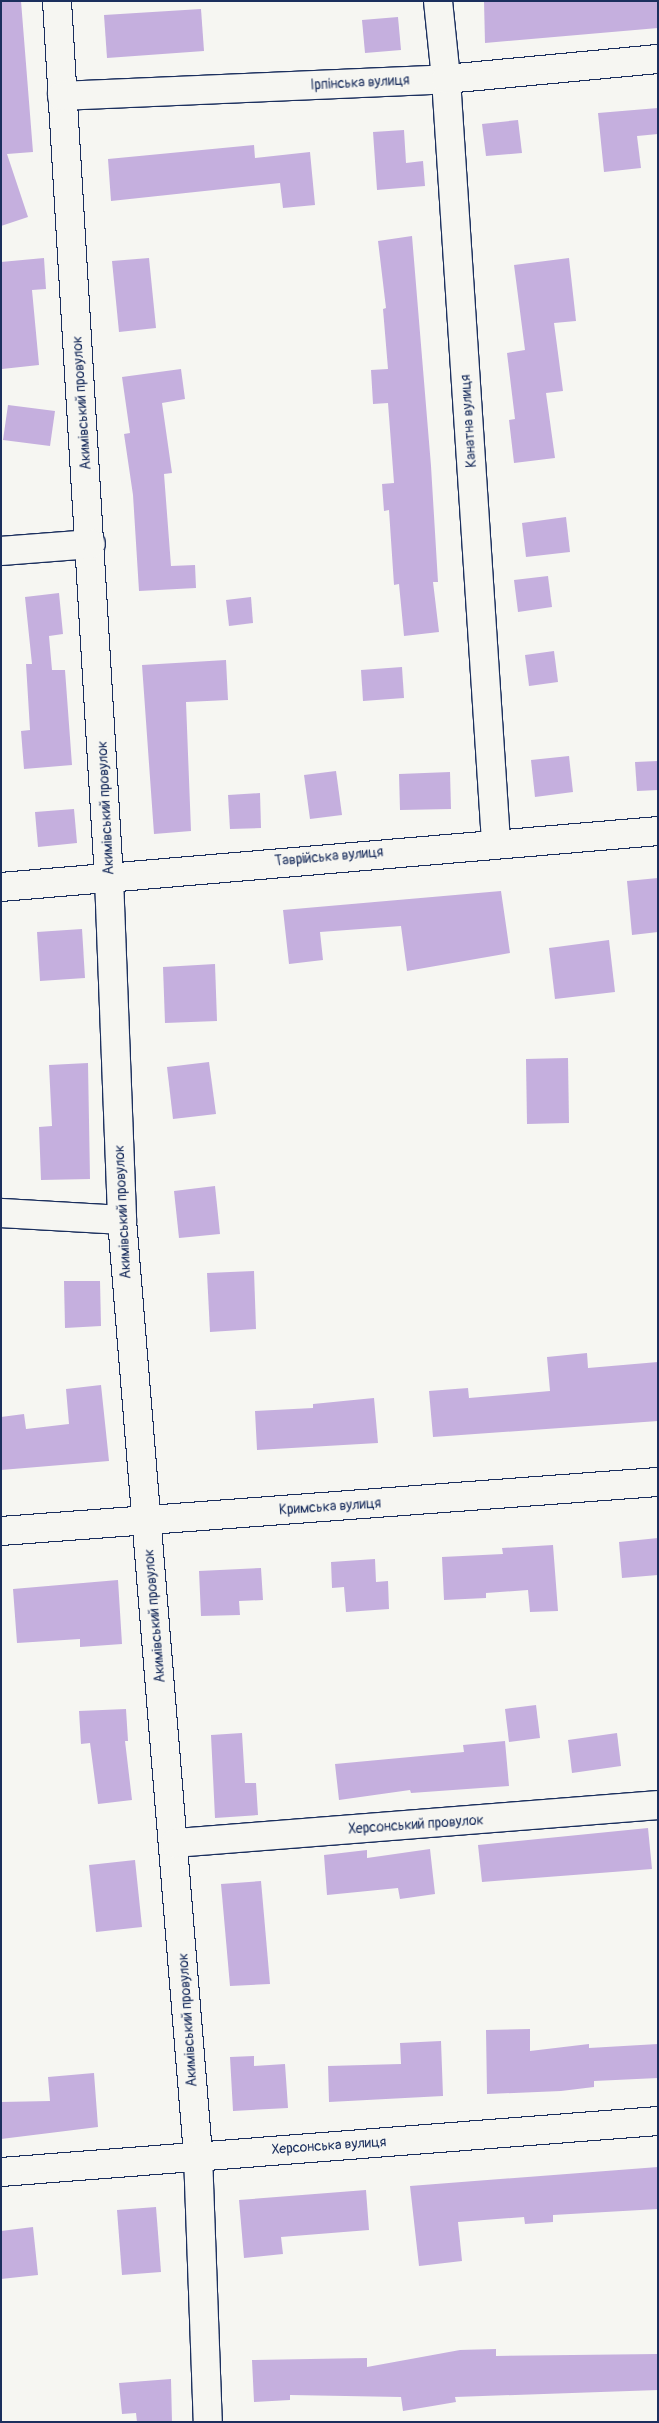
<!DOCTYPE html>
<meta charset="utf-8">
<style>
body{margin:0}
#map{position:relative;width:659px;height:2423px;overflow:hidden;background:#f6f6f2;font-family:Pangolin,sans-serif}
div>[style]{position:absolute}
.building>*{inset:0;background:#c5afde}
.roads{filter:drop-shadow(1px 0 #1b2f5e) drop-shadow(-1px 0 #1b2f5e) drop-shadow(0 1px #1b2f5e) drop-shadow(0 -1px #1b2f5e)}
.minor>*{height:28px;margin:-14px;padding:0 14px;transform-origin:14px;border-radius:14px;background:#f6f6f2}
span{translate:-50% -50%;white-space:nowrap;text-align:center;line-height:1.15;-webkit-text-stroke:4px #f6f6f2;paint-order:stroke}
.street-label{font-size:14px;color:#1b2f5e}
.frame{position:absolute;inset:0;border:2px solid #1b2f5e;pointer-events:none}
</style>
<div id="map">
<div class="building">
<i style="clip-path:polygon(1px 1px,21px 1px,33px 152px,7px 154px,28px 217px,1px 226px)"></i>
<i style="clip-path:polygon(484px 1px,658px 1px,658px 28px,485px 43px)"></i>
<i style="clip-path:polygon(201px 9px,204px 51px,107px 58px,104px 15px)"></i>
<i style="clip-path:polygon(398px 17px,401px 50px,365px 53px,362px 20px)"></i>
<i style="clip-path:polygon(658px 108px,658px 134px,637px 136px,641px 168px,604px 172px,598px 113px)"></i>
<i style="clip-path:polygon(518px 120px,522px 153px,486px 156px,482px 124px)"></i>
<i style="clip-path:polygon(404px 130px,406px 163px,423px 161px,425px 186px,377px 190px,373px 132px)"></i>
<i style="clip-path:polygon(254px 145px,255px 158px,310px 152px,315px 205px,283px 208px,280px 183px,111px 201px,108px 159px)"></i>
<i style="clip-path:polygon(412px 236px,431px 466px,438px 582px,433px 582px,439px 632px,404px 636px,399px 584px,394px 585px,389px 510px,384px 511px,382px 484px,394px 483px,388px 403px,373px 404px,371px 370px,388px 369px,383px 309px,386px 308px,378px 241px)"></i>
<i style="clip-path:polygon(44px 258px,46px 289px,32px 290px,39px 365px,2px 369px,1px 262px)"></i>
<i style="clip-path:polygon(149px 258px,156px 328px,119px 332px,112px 261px)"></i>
<i style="clip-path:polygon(569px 258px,576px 321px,554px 323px,563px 391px,546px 393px,555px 458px,514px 463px,509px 420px,515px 419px,507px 353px,525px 350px,514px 265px)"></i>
<i style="clip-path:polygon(181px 369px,185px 399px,162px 403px,172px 473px,164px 474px,171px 566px,195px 565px,196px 588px,139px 591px,133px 495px,124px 434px,130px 433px,122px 377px)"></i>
<i style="clip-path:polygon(8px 405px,55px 411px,50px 446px,3px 440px)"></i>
<i style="clip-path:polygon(566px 517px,570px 552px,526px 557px,522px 523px)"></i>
<i style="clip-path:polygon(548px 576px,552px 607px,518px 612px,514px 580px)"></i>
<i style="clip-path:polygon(59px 593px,63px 634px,49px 636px,52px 670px,65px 670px,72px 765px,24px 769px,21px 731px,30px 730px,26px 664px,32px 664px,25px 597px)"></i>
<i style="clip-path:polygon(251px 597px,253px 623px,229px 626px,226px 600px)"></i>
<i style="clip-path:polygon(554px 651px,558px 682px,529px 686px,525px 655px)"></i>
<i style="clip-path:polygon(226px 660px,228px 700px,186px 702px,191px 831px,154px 834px,142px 665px)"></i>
<i style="clip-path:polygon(402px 667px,404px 698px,363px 701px,361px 670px)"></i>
<i style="clip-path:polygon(569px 756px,573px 792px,535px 797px,531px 760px)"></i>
<i style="clip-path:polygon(658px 761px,658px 790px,637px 791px,635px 762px)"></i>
<i style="clip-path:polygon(336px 771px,342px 815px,310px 819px,304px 775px)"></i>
<i style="clip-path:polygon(450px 772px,451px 809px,400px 810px,399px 774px)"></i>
<i style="clip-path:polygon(260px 793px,261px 828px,230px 829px,228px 795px)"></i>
<i style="clip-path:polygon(74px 809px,77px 843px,38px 847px,35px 812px)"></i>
<i style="clip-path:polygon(658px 878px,658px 932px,632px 935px,627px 881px)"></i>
<i style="clip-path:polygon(501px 891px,510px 953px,407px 971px,401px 926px,320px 932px,323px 960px,289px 964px,283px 910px)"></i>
<i style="clip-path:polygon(82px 929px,85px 978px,40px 981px,37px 932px)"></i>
<i style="clip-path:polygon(609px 940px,615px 992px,555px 999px,549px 948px)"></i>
<i style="clip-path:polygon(215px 964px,217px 1021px,165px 1023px,163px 967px)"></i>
<i style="clip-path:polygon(568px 1058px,569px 1123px,527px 1124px,526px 1059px)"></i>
<i style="clip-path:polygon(209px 1062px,216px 1114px,173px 1119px,167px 1067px)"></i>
<i style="clip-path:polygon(88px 1063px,90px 1179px,41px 1180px,39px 1127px,52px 1126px,49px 1065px)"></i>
<i style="clip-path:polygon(215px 1186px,220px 1234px,179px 1238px,174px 1191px)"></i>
<i style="clip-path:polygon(254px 1271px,256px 1329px,210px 1332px,207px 1273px)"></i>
<i style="clip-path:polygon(64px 1281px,100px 1281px,101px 1326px,65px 1328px)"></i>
<i style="clip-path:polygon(587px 1353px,588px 1368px,658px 1362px,658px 1421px,433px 1437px,429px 1391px,468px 1388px,469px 1398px,550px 1391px,547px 1357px)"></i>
<i style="clip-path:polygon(101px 1385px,109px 1461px,1px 1470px,1px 1417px,24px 1414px,26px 1429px,69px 1424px,66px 1389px)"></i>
<i style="clip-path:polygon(374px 1398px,378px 1443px,257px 1450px,255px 1411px,313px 1408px,313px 1404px)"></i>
<i style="clip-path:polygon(658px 1538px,658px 1575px,622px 1578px,619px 1542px)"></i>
<i style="clip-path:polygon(553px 1545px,558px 1611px,530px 1612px,528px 1590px,486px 1593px,486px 1598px,444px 1600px,442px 1557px,503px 1554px,502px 1548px)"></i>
<i style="clip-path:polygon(375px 1559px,376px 1582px,388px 1581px,389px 1609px,346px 1612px,344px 1587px,332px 1588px,331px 1562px)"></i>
<i style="clip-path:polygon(261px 1568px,263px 1600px,239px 1601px,240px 1615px,201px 1616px,199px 1571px)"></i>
<i style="clip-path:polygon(118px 1580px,122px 1644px,80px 1647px,80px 1639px,17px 1643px,13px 1589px)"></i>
<i style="clip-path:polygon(536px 1705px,540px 1738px,509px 1742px,505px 1709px)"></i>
<i style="clip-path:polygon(126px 1709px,128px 1741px,125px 1741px,132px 1800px,98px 1804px,90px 1743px,81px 1744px,79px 1711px)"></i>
<i style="clip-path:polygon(242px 1733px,245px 1783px,256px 1783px,258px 1815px,215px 1818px,211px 1735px)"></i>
<i style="clip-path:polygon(617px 1733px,621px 1766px,572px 1773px,568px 1740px)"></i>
<i style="clip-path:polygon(505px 1741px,509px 1786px,411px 1793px,410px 1790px,339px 1800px,335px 1764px,464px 1752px,463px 1745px)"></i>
<i style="clip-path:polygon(648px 1828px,652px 1869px,482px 1882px,478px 1845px)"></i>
<i style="clip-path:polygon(430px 1849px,435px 1894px,400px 1899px,398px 1888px,327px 1895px,324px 1855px,367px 1850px,367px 1858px)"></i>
<i style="clip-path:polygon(135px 1860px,142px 1927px,96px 1932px,89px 1865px)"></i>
<i style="clip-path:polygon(261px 1881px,270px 1984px,230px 1986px,221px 1884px)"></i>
<i style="clip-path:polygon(530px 2029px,530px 2051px,589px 2044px,589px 2048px,658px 2044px,658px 2078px,594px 2081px,594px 2087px,561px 2091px,487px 2094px,486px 2030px)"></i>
<i style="clip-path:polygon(441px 2041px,443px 2096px,329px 2102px,328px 2066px,401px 2064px,400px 2043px)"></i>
<i style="clip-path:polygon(254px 2056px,254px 2066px,285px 2064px,288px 2108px,233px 2111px,230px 2057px)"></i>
<i style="clip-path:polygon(94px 2073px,98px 2127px,1px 2139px,1px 2102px,50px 2101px,48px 2077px)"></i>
<i style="clip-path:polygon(658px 2167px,658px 2209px,553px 2215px,553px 2222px,525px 2224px,524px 2217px,458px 2222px,462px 2261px,419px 2266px,410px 2186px)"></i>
<i style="clip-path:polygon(366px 2190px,369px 2230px,281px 2237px,283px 2254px,244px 2258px,239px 2200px)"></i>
<i style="clip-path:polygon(156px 2207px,161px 2272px,122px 2275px,117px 2210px)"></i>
<i style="clip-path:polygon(33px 2227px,38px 2275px,1px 2279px,1px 2231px)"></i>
<i style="clip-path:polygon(496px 2349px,496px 2356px,658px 2354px,658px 2390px,455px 2397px,456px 2402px,403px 2411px,401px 2397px,290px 2395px,290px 2400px,254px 2402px,252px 2360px,367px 2358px,367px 2367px,460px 2350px)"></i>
<i style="clip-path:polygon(171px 2379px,172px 2422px,137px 2422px,136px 2413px,122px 2414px,119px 2383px)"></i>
</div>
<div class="roads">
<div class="minor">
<i style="left:57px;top:1px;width:879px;rotate:86.61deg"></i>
<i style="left:109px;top:878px;width:342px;rotate:87.8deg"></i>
<i style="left:122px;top:1220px;width:938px;rotate:85.35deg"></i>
<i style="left:198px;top:2155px;width:267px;rotate:87.9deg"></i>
<i style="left:438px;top:1px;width:78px;rotate:84.1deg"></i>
<i style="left:446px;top:79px;width:765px;rotate:86.25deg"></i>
<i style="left:62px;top:96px;width:384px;rotate:-2.5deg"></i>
<i style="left:446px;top:79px;width:213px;rotate:-5.4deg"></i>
<i style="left:1px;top:551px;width:90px;rotate:-4.4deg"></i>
<i style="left:1px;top:887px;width:659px;rotate:-4.87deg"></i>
<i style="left:1px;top:1213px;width:121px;rotate:3.3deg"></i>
<i style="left:1px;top:1531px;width:659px;rotate:-4.27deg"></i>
<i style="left:175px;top:1843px;width:484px;rotate:-4.5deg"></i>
<i style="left:1px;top:2172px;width:659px;rotate:-4.44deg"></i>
</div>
</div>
<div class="street-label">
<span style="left:360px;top:83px;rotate:-3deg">Ірпінська вулиця</span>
<span style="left:82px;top:403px;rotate:-94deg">Акимівський провулок</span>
<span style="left:469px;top:421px;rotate:-94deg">Канатна вулиця</span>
<span style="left:106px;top:808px;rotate:-93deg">Акимівський провулок</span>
<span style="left:329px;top:857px;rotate:-5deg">Таврійська вулиця</span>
<span style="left:123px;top:1212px;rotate:-93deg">Акимівський провулок</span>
<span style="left:330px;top:1507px;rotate:-4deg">Кримська вулиця</span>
<span style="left:155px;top:1616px;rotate:-95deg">Акимівський провулок</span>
<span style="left:416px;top:1825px;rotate:-4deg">Херсонський провулок</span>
<span style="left:188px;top:2020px;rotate:-94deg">Акимівський провулок</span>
<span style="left:329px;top:2146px;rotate:-4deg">Херсонська вулиця</span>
</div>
<div class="frame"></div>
</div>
